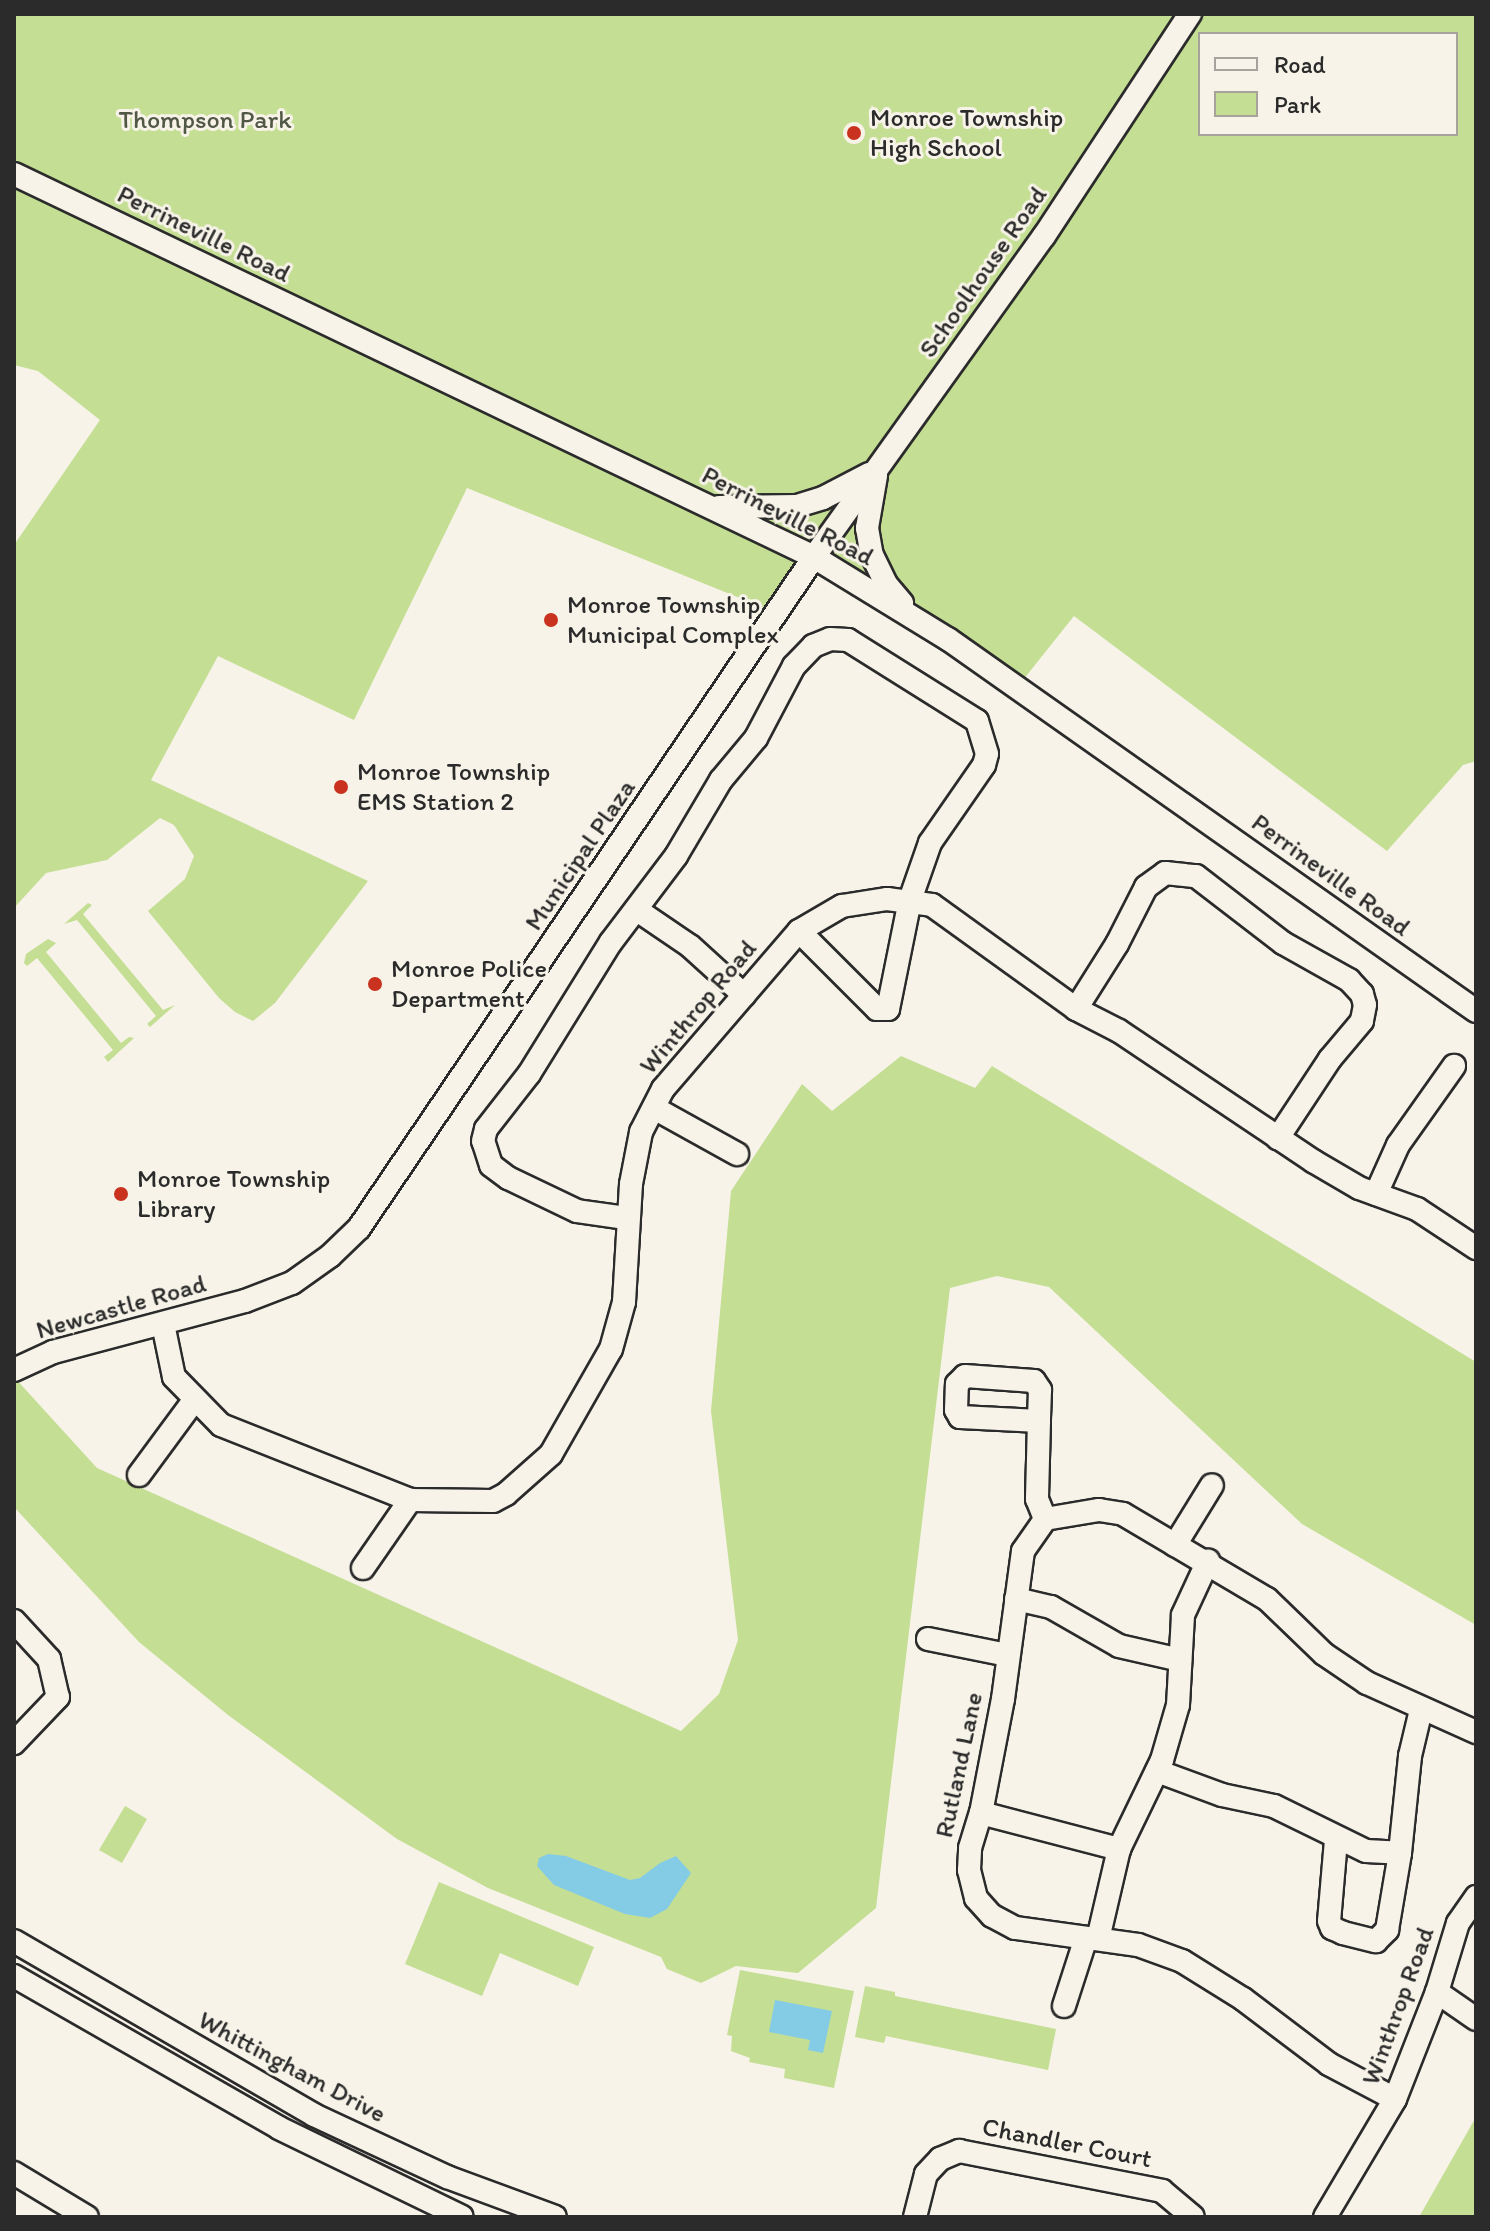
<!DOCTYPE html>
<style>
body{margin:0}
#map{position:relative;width:1490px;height:2231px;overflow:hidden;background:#f7f3e8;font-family:Itim,sans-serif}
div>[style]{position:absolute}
.green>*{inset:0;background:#c4de94}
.water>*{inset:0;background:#84cce5}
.roads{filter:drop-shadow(2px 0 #2b2b2b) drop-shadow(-2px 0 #2b2b2b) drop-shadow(0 2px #2b2b2b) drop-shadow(0 -2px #2b2b2b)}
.minor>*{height:22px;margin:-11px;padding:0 11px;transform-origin:11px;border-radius:11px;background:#f7f3e8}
.dots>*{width:22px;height:22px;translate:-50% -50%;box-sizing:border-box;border:4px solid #f7f3e8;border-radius:50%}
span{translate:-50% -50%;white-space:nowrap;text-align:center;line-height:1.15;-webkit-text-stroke:6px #f7f3e8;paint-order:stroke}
.poi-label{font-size:26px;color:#2b2b2b}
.left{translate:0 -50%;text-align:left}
.park-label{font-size:26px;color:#515845}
.street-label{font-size:26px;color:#2b2b2b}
.frame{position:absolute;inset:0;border:16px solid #2b2b2b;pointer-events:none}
.legend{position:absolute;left:1198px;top:32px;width:260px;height:104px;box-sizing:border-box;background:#f7f3e8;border:2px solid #a5a39c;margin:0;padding:10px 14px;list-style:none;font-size:24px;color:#2b2b2b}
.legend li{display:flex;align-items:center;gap:16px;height:40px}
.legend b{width:40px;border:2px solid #a5a39c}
</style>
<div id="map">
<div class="green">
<i style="clip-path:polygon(evenodd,14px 14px,1476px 14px,1476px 761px,1463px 765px,1387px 851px,1074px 616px,1019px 685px,820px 559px,782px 615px,467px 488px,354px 720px,218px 656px,151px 780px,368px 881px,275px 1003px,253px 1021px,235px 1012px,219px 998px,148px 911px,185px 879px,194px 856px,174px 825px,160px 818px,107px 860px,46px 873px,14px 908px,14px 545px,100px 420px,38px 371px,14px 365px,14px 14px,1200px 34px,1456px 34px,1456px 134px,1200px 134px,1200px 34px)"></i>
<i style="clip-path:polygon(88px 903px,92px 905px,83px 914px,163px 1010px,175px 1005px,150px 1027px,147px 1024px,156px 1016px,77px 920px,64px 924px)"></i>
<i style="clip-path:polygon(48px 939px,56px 943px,46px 952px,121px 1043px,129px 1037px,134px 1038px,108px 1062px,104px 1057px,113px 1050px,37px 958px,27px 966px,24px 963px,26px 954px)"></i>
<i style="clip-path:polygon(901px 1056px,975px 1088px,992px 1066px,1476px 1362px,1476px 1625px,1302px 1524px,1049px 1287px,997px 1276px,950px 1288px,876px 1908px,798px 1973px,736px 1966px,701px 1983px,667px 1969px,661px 1957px,488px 1888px,397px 1839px,228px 1715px,139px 1642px,14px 1507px,14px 1377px,97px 1468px,681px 1731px,719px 1694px,738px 1640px,711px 1411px,731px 1191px,802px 1084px,832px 1111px)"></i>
<i style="clip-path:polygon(125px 1806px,147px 1819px,122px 1863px,99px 1850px)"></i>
<i style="clip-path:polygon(439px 1882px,594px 1947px,578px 1986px,500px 1953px,482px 1996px,405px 1964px)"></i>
<i style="clip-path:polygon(740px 1970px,854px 1991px,834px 2088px,784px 2078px,785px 2069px,749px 2062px,750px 2058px,731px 2051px,732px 2036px,727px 2035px)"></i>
<i style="clip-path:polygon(865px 1986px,895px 1992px,895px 1996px,1056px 2029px,1048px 2070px,886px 2036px,884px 2043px,855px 2037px)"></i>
<i style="clip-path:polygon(1476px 2117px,1476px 2217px,1419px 2217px)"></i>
</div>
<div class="water">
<i style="clip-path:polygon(548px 1854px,566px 1856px,630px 1880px,640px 1878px,660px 1863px,676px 1856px,691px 1873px,667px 1909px,650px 1918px,625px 1914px,554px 1885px,537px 1866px,539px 1858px)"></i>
<i style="clip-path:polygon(775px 2000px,832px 2011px,823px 2053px,808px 2050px,810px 2040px,769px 2032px)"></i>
</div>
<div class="roads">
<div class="minor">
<i style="left:14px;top:174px;width:887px;rotate:25.58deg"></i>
<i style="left:814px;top:557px;width:157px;rotate:31.5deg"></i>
<i style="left:948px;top:639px;width:646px;rotate:35.17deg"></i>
<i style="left:876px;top:476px;width:53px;rotate:99.8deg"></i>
<i style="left:867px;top:528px;width:27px;rotate:80deg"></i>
<i style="left:872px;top:555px;width:32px;rotate:64deg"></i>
<i style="left:886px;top:584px;width:25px;rotate:50deg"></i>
<i style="left:719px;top:507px;width:78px;rotate:-0.7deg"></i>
<i style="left:797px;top:506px;width:27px;rotate:-17deg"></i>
<i style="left:823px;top:498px;width:52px;rotate:-27.6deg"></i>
<i style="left:637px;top:910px;width:64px;rotate:34.2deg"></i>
<i style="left:690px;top:946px;width:73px;rotate:42.2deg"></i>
<i style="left:1076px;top:1009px;width:77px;rotate:-57.8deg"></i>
<i style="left:1117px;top:944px;width:64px;rotate:-63deg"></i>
<i style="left:1146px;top:887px;width:24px;rotate:-36deg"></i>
<i style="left:1165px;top:873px;width:31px;rotate:6deg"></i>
<i style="left:1196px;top:876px;width:110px;rotate:37.6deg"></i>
<i style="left:1283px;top:943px;width:76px;rotate:29.3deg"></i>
<i style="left:1349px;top:980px;width:19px;rotate:47deg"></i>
<i style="left:1362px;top:994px;width:11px;rotate:75deg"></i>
<i style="left:1365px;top:1005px;width:16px;rotate:101deg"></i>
<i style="left:1362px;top:1021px;width:50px;rotate:130.1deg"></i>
<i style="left:1330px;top:1059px;width:95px;rotate:123.4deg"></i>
<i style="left:654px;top:1108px;width:95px;rotate:29deg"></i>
<i style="left:1376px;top:1194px;width:54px;rotate:-65.8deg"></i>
<i style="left:1398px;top:1145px;width:97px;rotate:-54.7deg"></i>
<i style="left:626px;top:1218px;width:49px;rotate:-171.9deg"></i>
<i style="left:577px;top:1211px;width:76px;rotate:-154.4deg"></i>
<i style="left:508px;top:1178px;width:21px;rotate:-143deg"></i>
<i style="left:491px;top:1165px;width:25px;rotate:-108deg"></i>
<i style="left:483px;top:1141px;width:12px;rotate:-76deg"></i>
<i style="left:486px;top:1129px;width:70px;rotate:-52deg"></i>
<i style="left:529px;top:1074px;width:155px;rotate:-58.2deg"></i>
<i style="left:611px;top:942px;width:108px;rotate:-52.9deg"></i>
<i style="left:676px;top:856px;width:88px;rotate:-59.4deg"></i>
<i style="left:721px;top:780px;width:55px;rotate:-50.2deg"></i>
<i style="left:756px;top:738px;width:81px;rotate:-62.2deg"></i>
<i style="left:794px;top:666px;width:28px;rotate:-46deg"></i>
<i style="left:813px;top:646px;width:18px;rotate:-22deg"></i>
<i style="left:830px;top:639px;width:18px;rotate:3deg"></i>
<i style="left:848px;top:640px;width:152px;rotate:32.1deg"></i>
<i style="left:977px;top:721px;width:34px;rotate:73deg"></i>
<i style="left:987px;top:754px;width:11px;rotate:105deg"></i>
<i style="left:984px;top:765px;width:95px;rotate:124.7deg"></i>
<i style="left:930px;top:843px;width:60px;rotate:109.3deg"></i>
<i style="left:910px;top:900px;width:111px;rotate:101.4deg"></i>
<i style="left:888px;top:1009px;width:11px;rotate:180deg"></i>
<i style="left:877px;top:1009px;width:110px;rotate:-135deg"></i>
<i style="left:163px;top:1324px;width:54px;rotate:78.3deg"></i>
<i style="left:174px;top:1377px;width:67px;rotate:45.6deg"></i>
<i style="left:221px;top:1425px;width:203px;rotate:21.6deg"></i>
<i style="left:410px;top:1500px;width:83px;rotate:0.7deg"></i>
<i style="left:493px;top:1501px;width:15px;rotate:-28deg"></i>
<i style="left:506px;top:1494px;width:60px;rotate:-41.6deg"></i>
<i style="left:551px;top:1454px;width:121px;rotate:-60.3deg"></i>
<i style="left:611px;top:1349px;width:49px;rotate:-74.5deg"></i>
<i style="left:624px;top:1302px;width:118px;rotate:-86.6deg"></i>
<i style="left:631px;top:1184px;width:53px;rotate:-79.1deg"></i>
<i style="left:641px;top:1132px;width:48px;rotate:-62.9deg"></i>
<i style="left:663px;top:1089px;width:208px;rotate:-49.3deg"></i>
<i style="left:799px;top:931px;width:50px;rotate:-30.2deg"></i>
<i style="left:842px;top:906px;width:46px;rotate:-8.8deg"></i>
<i style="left:887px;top:899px;width:45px;rotate:7.6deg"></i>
<i style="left:932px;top:905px;width:178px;rotate:35.8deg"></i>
<i style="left:1076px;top:1009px;width:48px;rotate:27.1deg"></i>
<i style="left:1119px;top:1031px;width:234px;rotate:33.8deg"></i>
<i style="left:1313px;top:1161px;width:53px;rotate:30.4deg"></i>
<i style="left:1359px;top:1188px;width:62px;rotate:19.9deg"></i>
<i style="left:1417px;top:1209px;width:71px;rotate:33.5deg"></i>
<i style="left:14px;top:1370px;width:43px;rotate:-24.8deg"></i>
<i style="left:53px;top:1352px;width:199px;rotate:-14.9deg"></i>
<i style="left:245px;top:1301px;width:50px;rotate:-21deg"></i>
<i style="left:292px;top:1283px;width:47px;rotate:-35.4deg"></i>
<i style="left:330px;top:1256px;width:40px;rotate:-44deg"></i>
<i style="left:359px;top:1228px;width:811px;rotate:-55.86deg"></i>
<i style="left:814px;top:557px;width:395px;rotate:-54.4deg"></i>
<i style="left:1044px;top:236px;width:266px;rotate:-56.7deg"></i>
<i style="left:965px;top:1376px;width:69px;rotate:4.1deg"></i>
<i style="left:1034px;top:1381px;width:11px;rotate:56deg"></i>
<i style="left:1040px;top:1390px;width:31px;rotate:92deg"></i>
<i style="left:1039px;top:1421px;width:79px;rotate:-177.1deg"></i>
<i style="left:960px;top:1417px;width:8px;rotate:-120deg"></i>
<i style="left:956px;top:1410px;width:26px;rotate:-88deg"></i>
<i style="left:957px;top:1384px;width:11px;rotate:-45deg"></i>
<i style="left:1039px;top:1421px;width:78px;rotate:91.5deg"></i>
<i style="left:1037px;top:1499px;width:22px;rotate:68deg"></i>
<i style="left:139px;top:1475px;width:94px;rotate:-53.6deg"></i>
<i style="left:1175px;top:1545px;width:70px;rotate:-58.3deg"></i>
<i style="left:363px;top:1568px;width:83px;rotate:-55.3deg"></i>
<i style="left:1016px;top:1599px;width:36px;rotate:13deg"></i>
<i style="left:1051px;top:1607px;width:78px;rotate:29.8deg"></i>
<i style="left:1119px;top:1646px;width:63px;rotate:12.9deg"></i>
<i style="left:14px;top:1621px;width:52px;rotate:47.4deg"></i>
<i style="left:49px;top:1659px;width:39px;rotate:77deg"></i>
<i style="left:58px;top:1697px;width:64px;rotate:133.7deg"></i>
<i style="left:928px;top:1639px;width:81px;rotate:11.4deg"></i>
<i style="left:1157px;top:1771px;width:69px;rotate:20.3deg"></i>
<i style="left:1222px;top:1795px;width:53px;rotate:11.9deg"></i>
<i style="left:1274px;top:1806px;width:102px;rotate:26.1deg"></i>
<i style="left:1366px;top:1851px;width:34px;rotate:3deg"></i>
<i style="left:981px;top:1813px;width:143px;rotate:14.6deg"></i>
<i style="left:1336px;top:1840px;width:81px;rotate:94.9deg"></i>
<i style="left:1329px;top:1921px;width:8px;rotate:67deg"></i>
<i style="left:1332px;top:1928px;width:12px;rotate:24deg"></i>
<i style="left:1343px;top:1933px;width:34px;rotate:14deg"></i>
<i style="left:1376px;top:1941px;width:16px;rotate:-45deg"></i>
<i style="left:1387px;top:1930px;width:78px;rotate:-80.4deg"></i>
<i style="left:1400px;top:1853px;width:98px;rotate:-84.1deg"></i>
<i style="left:1410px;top:1756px;width:47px;rotate:-76.6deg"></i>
<i style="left:1098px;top:1939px;width:92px;rotate:-76.9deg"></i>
<i style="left:1119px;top:1849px;width:99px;rotate:-64.2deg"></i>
<i style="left:1162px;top:1760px;width:57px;rotate:-73.8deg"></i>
<i style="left:1178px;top:1705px;width:90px;rotate:-86.8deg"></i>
<i style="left:1183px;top:1615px;width:60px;rotate:-65.2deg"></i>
<i style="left:14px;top:1941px;width:347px;rotate:30.1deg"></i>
<i style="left:314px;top:2115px;width:147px;rotate:25deg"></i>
<i style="left:447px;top:2177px;width:115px;rotate:20.3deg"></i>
<i style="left:14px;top:1976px;width:305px;rotate:29.8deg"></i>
<i style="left:279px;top:2128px;width:203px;rotate:25.9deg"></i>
<i style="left:1437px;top:1992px;width:47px;rotate:34.7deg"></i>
<i style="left:1064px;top:2006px;width:71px;rotate:-72.1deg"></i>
<i style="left:1395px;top:2099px;width:75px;rotate:-152.1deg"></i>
<i style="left:1329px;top:2064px;width:108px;rotate:-142.9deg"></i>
<i style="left:1243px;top:1999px;width:72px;rotate:-148.1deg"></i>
<i style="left:1182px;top:1961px;width:47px;rotate:-160deg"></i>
<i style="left:1138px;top:1945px;width:124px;rotate:-172.1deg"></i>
<i style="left:1015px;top:1928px;width:26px;rotate:-152deg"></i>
<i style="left:992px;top:1916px;width:24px;rotate:-132deg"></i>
<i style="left:976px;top:1898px;width:29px;rotate:-104deg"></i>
<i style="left:969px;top:1870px;width:22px;rotate:-87deg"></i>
<i style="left:970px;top:1848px;width:37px;rotate:-73deg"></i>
<i style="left:981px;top:1813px;width:116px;rotate:-79.1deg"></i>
<i style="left:1003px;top:1699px;width:149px;rotate:-82.3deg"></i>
<i style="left:1023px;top:1551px;width:39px;rotate:-55deg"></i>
<i style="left:1045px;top:1519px;width:55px;rotate:-9.5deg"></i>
<i style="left:1099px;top:1510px;width:24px;rotate:9deg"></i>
<i style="left:1123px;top:1514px;width:167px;rotate:30.6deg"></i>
<i style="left:1267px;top:1599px;width:79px;rotate:44deg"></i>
<i style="left:1324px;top:1654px;width:52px;rotate:34deg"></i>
<i style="left:1367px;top:1683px;width:120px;rotate:24.2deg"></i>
<i style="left:14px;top:2173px;width:85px;rotate:31.1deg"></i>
<i style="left:915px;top:2217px;width:44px;rotate:-75.7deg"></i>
<i style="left:926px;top:2174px;width:21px;rotate:-47deg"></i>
<i style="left:940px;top:2159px;width:21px;rotate:-23deg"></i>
<i style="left:959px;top:2151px;width:207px;rotate:11.1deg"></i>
<i style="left:1162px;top:2191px;width:40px;rotate:40deg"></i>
<i style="left:1325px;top:2217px;width:137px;rotate:-59.3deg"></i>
<i style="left:1395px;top:2099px;width:115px;rotate:-68.6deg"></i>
<i style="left:1437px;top:1992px;width:72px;rotate:-73.1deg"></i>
<i style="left:1458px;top:1923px;width:32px;rotate:-55deg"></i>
</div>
</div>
<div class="dots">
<i style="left:854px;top:133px;background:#c8321e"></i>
<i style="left:551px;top:620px;background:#c8321e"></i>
<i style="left:341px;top:787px;background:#c8321e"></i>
<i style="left:375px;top:984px;background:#c8321e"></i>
<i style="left:121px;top:1194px;background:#c8321e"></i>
</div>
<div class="poi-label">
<span class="left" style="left:870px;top:133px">Monroe Township<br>High School</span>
<span class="left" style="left:567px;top:620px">Monroe Township<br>Municipal Complex</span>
<span class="left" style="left:357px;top:787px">Monroe Township<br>EMS Station 2</span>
<span class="left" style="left:391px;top:984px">Monroe Police<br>Department</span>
<span class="left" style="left:137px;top:1194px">Monroe Township<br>Library</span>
</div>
<div class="park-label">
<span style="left:205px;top:120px">Thompson Park</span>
</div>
<div class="street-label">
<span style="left:204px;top:234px;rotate:26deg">Perrineville Road</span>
<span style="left:983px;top:272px;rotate:-55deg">Schoolhouse Road</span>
<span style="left:788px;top:516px;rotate:27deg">Perrineville Road</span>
<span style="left:580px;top:855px;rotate:-56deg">Municipal Plaza</span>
<span style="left:1331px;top:875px;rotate:36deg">Perrineville Road</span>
<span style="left:698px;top:1007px;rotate:-50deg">Winthrop Road</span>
<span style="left:121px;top:1307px;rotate:-16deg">Newcastle Road</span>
<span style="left:959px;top:1765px;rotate:-78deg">Rutland Lane</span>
<span style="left:1398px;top:2006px;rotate:-70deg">Winthrop Road</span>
<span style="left:292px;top:2067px;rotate:28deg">Whittingham Drive</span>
<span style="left:1067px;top:2143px;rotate:11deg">Chandler Court</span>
</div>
<div class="frame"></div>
<ul class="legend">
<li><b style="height:10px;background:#f7f3e8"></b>Road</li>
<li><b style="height:22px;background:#c4de94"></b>Park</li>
</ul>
</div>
